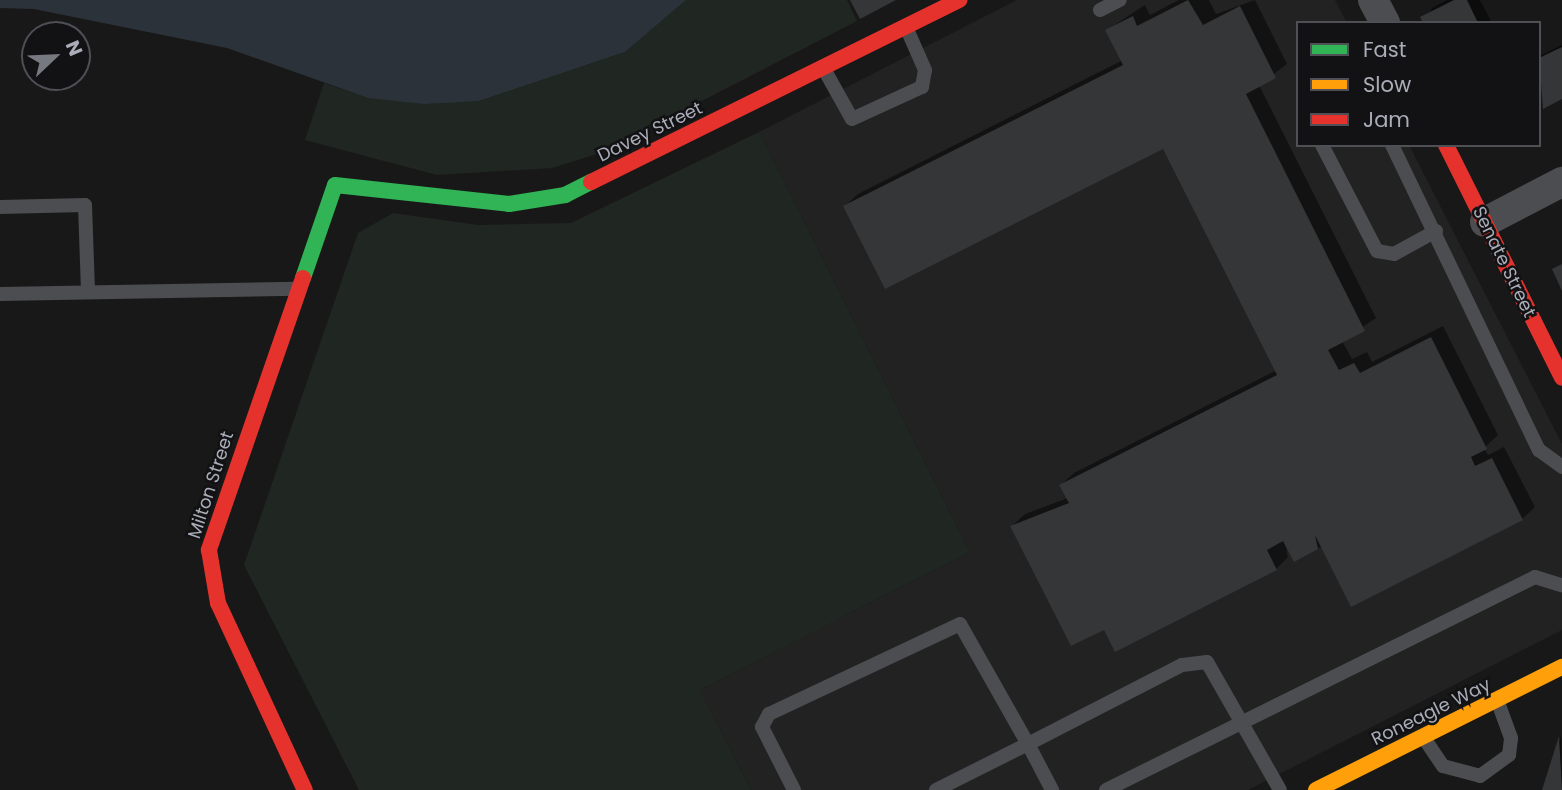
<!DOCTYPE html>
<style>
body{margin:0}
#map{position:relative;width:1562px;height:790px;overflow:hidden;background:#181818;font-family:Poppins,sans-serif}
div>[style]{position:absolute}
.built>*{inset:0;background:#222223}
.green>*{inset:0;background:#202621}
.water>*{inset:0;background:#2c3239}
.shadow>*{inset:0;background:#0007}
.building>*{inset:0;background:#353637}
.lane>*{height:14px;margin:-7px;padding:0 7px;transform-origin:7px;border-radius:7px;background:#4c4d50}
.street>*{height:30px;margin:-15px;padding:0 15px;transform-origin:15px;border-radius:15px;background:#4c4d50}
.fast>*{height:16px;margin:-8px;padding:0 8px;transform-origin:8px;border-radius:8px;background:#30b455}
.slow>*{height:16px;margin:-8px;padding:0 8px;transform-origin:8px;border-radius:8px;background:#ff9f0a}
.jam>*{height:16px;margin:-8px;padding:0 8px;transform-origin:8px;border-radius:8px;background:#e5322d}
span{translate:-50% -50%;white-space:nowrap;text-align:center;line-height:1.15;-webkit-text-stroke:5px #121214;paint-order:stroke}
.street-label{font-size:18px;color:#aaadb8}
.legend{position:absolute;left:1296px;top:21px;width:245px;height:126px;box-sizing:border-box;background:#121214;border:2px solid #4f5056;margin:0;padding:9px 12px;list-style:none;font-size:21px;color:#aaadb8}
.legend li{display:flex;align-items:center;gap:14px;height:35px}
.legend b{width:35px;border:2px solid #4f5056}
.north{position:absolute;left:21px;top:21px;width:70px;height:70px;box-sizing:border-box;background:#121214;border:2px solid #4f5056;border-radius:50%;rotate:67deg;font-size:19px;font-weight:700;line-height:28px;text-align:center;color:#aaadb8}
.north::after{content:'';display:block;margin:auto;width:24px;height:32px;background:#777980;clip-path:polygon(50% 0,100% 100%,50% 72%,0 100%)}
</style>
<div id="map">
<div class="built">
<i style="clip-path:polygon(1017px 0,1335px 0,1347px 23px,1298px 23px,1298px 145px,1409px 145px,1562px 444px,1562px 630px,1248px 790px,751px 790px,700px 690px,970px 552px,759px 132px)"></i>
</div>
<div class="green">
<i style="clip-path:polygon(686px 0,847px 0,857px 21px,603px 152px,552px 168px,437px 175px,305px 140px,324px 83px,368px 98px,479px 101px,625px 52px)"></i>
<i style="clip-path:polygon(759px 132px,970px 552px,700px 690px,751px 790px,359px 790px,244px 565px,358px 233px,393px 213px,478px 225px,571px 223px)"></i>
</div>
<div class="water">
<i style="clip-path:polygon(0 0,686px 0,625px 52px,479px 101px,424px 104px,368px 98px,227px 48px,34px 9px,0 8px)"></i>
</div>
<div class="shadow">
<i style="clip-path:polygon(1179px 0,1209px 0,1216px 14px,1255px 0,1287px 64px,1259px 85px,1376px 318px,1342px 341px,1352px 359px,1367px 352px,1372px 362px,1443px 326px,1498px 435px,1484px 448px,1488px 455px,1504px 447px,1535px 507px,1522px 519px,1317px 548px,1284px 539px,1288px 557px,1276px 569px,1104px 627px,1012px 526px,1025px 514px,1068px 498px,1061px 485px,1074px 473px,1277px 370px,1164px 146px,845px 206px,858px 194px,1123px 60px,1107px 30px,1145px 5px,1150px 15px)"></i>
<i style="clip-path:polygon(1447px 0,1480px 0,1492px 23px,1425px 23px,1432px 8px)"></i>
<i style="clip-path:polygon(1562px 45px,1562px 97px,1544px 107px,1539px 56px)"></i>
<i style="clip-path:polygon(1561px 736px,1562px 790px,1544px 790px)"></i>
</div>
<div class="building">
<i style="clip-path:polygon(850px 0,896px 0,860px 19px)"></i>
<i style="clip-path:polygon(1188px 0,1203px 25px,1240px 6px,1276px 78px,1246px 94px,1365px 331px,1328px 350px,1339px 370px,1354px 363px,1360px 373px,1431px 337px,1487px 449px,1471px 457px,1475px 466px,1492px 458px,1523px 520px,1351px 607px,1315px 535px,1318px 549px,1294px 562px,1283px 541px,1267px 550px,1277px 570px,1115px 652px,1104px 630px,1071px 646px,1010px 526px,1069px 503px,1059px 485px,1277px 375px,1163px 149px,885px 289px,843px 206px,1123px 65px,1105px 30px,1133px 16px,1137px 26px)"></i>
<i style="clip-path:polygon(1454px 0,1467px 0,1478px 23px,1423px 23px,1420px 17px)"></i>
<i style="clip-path:polygon(1562px 47px,1562px 99px,1543px 109px,1539px 58px)"></i>
<i style="clip-path:polygon(1562px 264px,1562px 291px,1552px 269px)"></i>
<i style="clip-path:polygon(1559px 736px,1562px 790px,1542px 790px)"></i>
</div>
<div class="lane">
<i style="left:1100px;top:10px;width:22px;rotate:-27deg"></i>
<i style="left:824px;top:69px;width:57px;rotate:60.8deg"></i>
<i style="left:852px;top:119px;width:77px;rotate:-24.6deg"></i>
<i style="left:922px;top:87px;width:17px;rotate:-80deg"></i>
<i style="left:925px;top:70px;width:47px;rotate:-113.8deg"></i>
<i style="left:1322px;top:145px;width:119px;rotate:62.6deg"></i>
<i style="left:1377px;top:251px;width:17px;rotate:10deg"></i>
<i style="left:1394px;top:254px;width:48px;rotate:-28.7deg"></i>
<i style="left:1392px;top:145px;width:339px;rotate:64.3deg"></i>
<i style="left:1539px;top:450px;width:29px;rotate:36deg"></i>
<i style="left:0;top:207px;width:85px;rotate:-1.3deg"></i>
<i style="left:85px;top:205px;width:87px;rotate:88deg"></i>
<i style="left:0;top:294px;width:297px;rotate:-1deg"></i>
<i style="left:1424px;top:738px;width:34px;rotate:56deg"></i>
<i style="left:1443px;top:766px;width:38px;rotate:15deg"></i>
<i style="left:1480px;top:776px;width:36px;rotate:-36deg"></i>
<i style="left:1509px;top:755px;width:17px;rotate:-83deg"></i>
<i style="left:1511px;top:738px;width:38px;rotate:-110deg"></i>
<i style="left:794px;top:790px;width:71px;rotate:-116.9deg"></i>
<i style="left:762px;top:727px;width:15px;rotate:-62deg"></i>
<i style="left:769px;top:714px;width:211px;rotate:-25.2deg"></i>
<i style="left:960px;top:624px;width:138px;rotate:60.5deg"></i>
<i style="left:1028px;top:744px;width:173px;rotate:-27.2deg"></i>
<i style="left:1182px;top:665px;width:25px;rotate:-7deg"></i>
<i style="left:1207px;top:662px;width:147px;rotate:60.3deg"></i>
<i style="left:936px;top:790px;width:103px;rotate:-26.6deg"></i>
<i style="left:1028px;top:744px;width:52px;rotate:62.4deg"></i>
<i style="left:1106px;top:790px;width:479px;rotate:-26.4deg"></i>
<i style="left:1535px;top:577px;width:28px;rotate:17deg"></i>
</div>
<div class="street">
<i style="left:1373px;top:0;width:26px;rotate:62deg"></i>
<i style="left:1485px;top:222px;width:87px;rotate:-27.5deg"></i>
</div>
<div class="fast">
<i style="left:303px;top:278px;width:98px;rotate:-71deg"></i>
<i style="left:335px;top:185px;width:175px;rotate:6.2deg"></i>
<i style="left:509px;top:204px;width:57px;rotate:-9.1deg"></i>
<i style="left:565px;top:195px;width:29px;rotate:-27deg"></i>
</div>
<div class="slow">
<i style="left:1316px;top:790px;width:275px;rotate:-26.6deg"></i>
</div>
<div class="jam">
<i style="left:1446px;top:145px;width:260px;rotate:63.5deg"></i>
<i style="left:591px;top:182px;width:411px;rotate:-26.3deg"></i>
<i style="left:303px;top:278px;width:288px;rotate:109.1deg"></i>
<i style="left:209px;top:550px;width:54px;rotate:80.4deg"></i>
<i style="left:218px;top:603px;width:206px;rotate:65.1deg"></i>
</div>
<div class="street-label">
<span style="left:650px;top:132px;rotate:-26deg">Davey Street</span>
<span style="left:1504px;top:262px;rotate:64deg">Senate Street</span>
<span style="left:211px;top:485px;rotate:-72deg">Milton Street</span>
<span style="left:1431px;top:712px;rotate:-26deg">Roneagle Way</span>
</div>
<ul class="legend">
<li><b style="height:9px;background:#30b455"></b>Fast</li>
<li><b style="height:9px;background:#ff9f0a"></b>Slow</li>
<li><b style="height:9px;background:#e5322d"></b>Jam</li>
</ul>
<div class="north">N</div>
</div>
